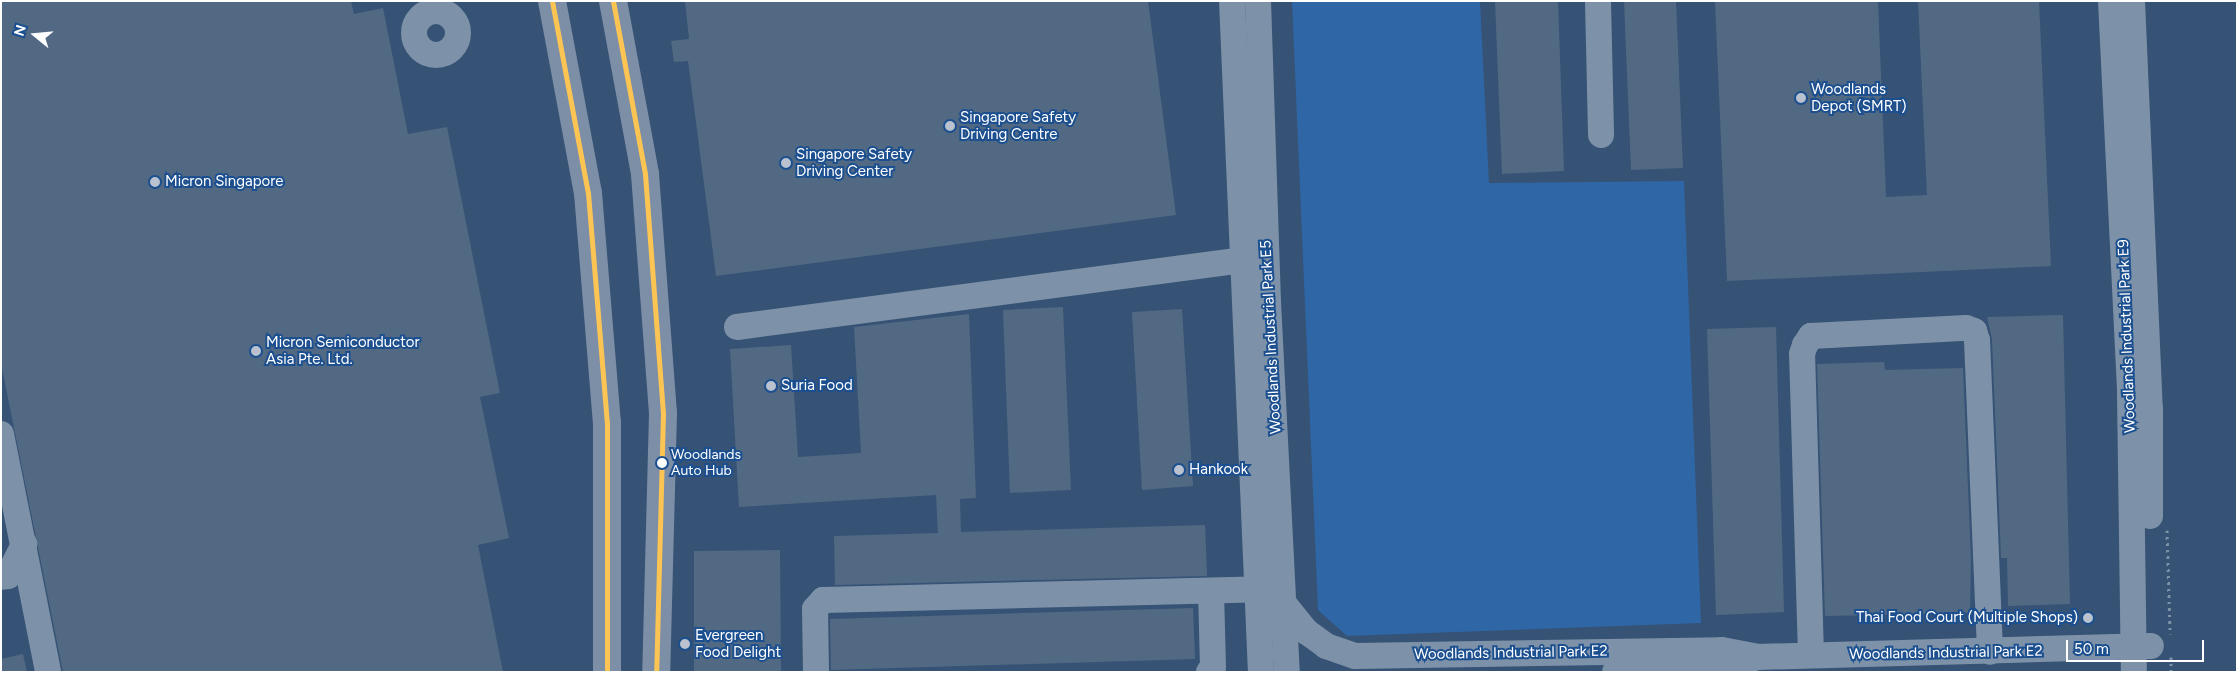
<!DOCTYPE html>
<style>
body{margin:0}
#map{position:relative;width:2238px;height:673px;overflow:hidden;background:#365274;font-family:Figtree,sans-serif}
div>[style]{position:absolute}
.green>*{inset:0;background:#2f66a5}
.building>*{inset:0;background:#526984}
.path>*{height:3px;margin-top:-1.5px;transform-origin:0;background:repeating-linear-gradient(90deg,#7d92a8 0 2.5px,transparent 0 6.5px)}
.minor>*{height:26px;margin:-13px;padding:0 13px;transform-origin:13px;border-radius:13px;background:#7d92a8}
.minor>.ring{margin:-13px;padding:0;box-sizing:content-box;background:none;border:26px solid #7d92a8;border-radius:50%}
.major>*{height:28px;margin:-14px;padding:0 14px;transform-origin:14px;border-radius:14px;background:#7d8ea7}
.bus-1>*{height:5px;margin:-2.5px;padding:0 2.5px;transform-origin:2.5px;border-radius:2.5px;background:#fcc553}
.dots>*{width:14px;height:14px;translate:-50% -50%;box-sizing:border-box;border:2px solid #1b4f8f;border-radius:50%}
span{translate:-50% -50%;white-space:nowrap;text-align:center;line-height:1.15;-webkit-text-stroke:4px #1b4f8f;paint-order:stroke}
.bus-label{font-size:14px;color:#fff}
.left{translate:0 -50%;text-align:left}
.poi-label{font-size:15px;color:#fff}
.right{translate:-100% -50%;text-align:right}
.street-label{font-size:15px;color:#fff}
.frame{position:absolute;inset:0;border:2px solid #fff;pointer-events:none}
.north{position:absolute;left:10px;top:10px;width:50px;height:50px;-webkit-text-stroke:4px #1b4f8f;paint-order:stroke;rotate:287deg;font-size:14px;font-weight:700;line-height:20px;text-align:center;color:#fff}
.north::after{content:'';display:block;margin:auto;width:18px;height:22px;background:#fff;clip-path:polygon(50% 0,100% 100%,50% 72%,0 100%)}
.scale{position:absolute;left:2066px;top:640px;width:138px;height:22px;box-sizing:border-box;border:2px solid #fff;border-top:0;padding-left:6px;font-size:15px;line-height:18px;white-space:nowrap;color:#fff;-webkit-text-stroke:4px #1b4f8f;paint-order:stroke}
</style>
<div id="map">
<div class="green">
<i style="clip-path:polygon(1292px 1px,1480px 1px,1489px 183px,1684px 181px,1701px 623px,1347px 636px,1318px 610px)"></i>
</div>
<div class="building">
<i style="clip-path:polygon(1px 1px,351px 1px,354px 14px,383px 8px,408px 134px,447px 127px,500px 393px,480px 397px,509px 538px,478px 545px,503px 672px,63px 672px,1px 363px)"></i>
<i style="clip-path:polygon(685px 1px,1148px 1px,1176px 215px,716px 276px,688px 61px,674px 62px,671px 41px,689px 39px)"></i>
<i style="clip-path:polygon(1495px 1px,1558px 1px,1564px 171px,1502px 174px)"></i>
<i style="clip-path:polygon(1624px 1px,1676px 1px,1683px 168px,1631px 170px)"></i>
<i style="clip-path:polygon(1715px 1px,1878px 1px,1886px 197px,1927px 195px,1918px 1px,2039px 1px,2051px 266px,1727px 281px)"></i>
<i style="clip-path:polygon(1063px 307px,1071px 490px,1010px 493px,1003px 310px)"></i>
<i style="clip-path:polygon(1182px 309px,1193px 486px,1142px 490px,1132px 312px)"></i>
<i style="clip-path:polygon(969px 314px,976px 498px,960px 499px,961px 532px,1205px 525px,1207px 576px,835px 585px,834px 536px,938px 533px,936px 495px,739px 507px,730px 349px,791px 345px,798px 457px,861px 453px,854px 327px)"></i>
<i style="clip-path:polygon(2063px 315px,2070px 604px,2008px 606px,2007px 558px,2001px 558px,1992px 339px,1987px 317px)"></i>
<i style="clip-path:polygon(1776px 327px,1784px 612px,1716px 615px,1707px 329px)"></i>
<i style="clip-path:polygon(1884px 362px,1885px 370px,1963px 368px,1971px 559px,1970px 613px,1825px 616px,1817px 364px)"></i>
<i style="clip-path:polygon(780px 550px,781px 672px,694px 672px,694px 551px)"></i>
<i style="clip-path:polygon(1193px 608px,1195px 659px,831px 670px,830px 619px)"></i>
<i style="clip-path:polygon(23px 654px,27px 672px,1px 672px,1px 659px)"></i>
</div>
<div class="path">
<i style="left:2167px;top:530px;width:104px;rotate:88.3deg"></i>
<i style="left:2171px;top:657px;width:15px;rotate:90deg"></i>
</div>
<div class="minor">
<i style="left:1232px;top:1px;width:672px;rotate:87.53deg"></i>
<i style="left:1258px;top:1px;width:301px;rotate:88.1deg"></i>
<i style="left:1268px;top:302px;width:370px;rotate:87.1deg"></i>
<i style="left:1598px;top:1px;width:134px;rotate:88.7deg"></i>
<i style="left:2111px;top:1px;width:393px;rotate:87.2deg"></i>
<i style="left:2130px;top:394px;width:278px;rotate:89.2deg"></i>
<i style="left:2132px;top:1px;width:408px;rotate:87.5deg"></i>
<i style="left:2150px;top:409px;width:107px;rotate:90deg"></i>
<i class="ring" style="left:414px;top:11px;width:18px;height:18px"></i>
<i style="left:737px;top:327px;width:510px;rotate:-7.54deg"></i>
<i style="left:1px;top:434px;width:243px;rotate:78.8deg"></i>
<i style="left:1px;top:577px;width:7px;rotate:-8deg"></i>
<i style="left:8px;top:576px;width:36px;rotate:-63deg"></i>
<i style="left:1284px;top:604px;width:36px;rotate:51deg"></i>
<i style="left:1307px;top:632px;width:24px;rotate:36deg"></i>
<i style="left:1326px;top:646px;width:31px;rotate:19deg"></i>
<i style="left:1355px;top:656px;width:367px;rotate:-0.9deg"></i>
<i style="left:1722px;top:650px;width:36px;rotate:11deg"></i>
<i style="left:1757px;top:657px;width:32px;rotate:160deg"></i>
<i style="left:1727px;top:668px;width:112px;rotate:178deg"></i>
<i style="left:1811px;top:655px;width:301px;rotate:-91.7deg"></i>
<i style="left:1802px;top:354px;width:9px;rotate:-72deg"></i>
<i style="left:1805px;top:345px;width:11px;rotate:-56deg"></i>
<i style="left:1811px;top:336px;width:155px;rotate:-3deg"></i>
<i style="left:1966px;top:328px;width:9px;rotate:21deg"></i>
<i style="left:1974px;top:331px;width:9px;rotate:72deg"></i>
<i style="left:1977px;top:340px;width:312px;rotate:87.6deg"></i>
<i style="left:1757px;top:657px;width:394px;rotate:-1.6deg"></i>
<i style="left:816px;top:672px;width:63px;rotate:-90.9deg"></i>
<i style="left:815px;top:609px;width:12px;rotate:-48deg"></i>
<i style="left:823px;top:600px;width:451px;rotate:-1.4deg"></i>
<i style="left:1209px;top:672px;width:6px;rotate:-51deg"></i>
<i style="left:1213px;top:667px;width:76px;rotate:-91.5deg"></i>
</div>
<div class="major">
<i style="left:552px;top:1px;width:195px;rotate:79.4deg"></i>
<i style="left:588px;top:193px;width:231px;rotate:85.3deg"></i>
<i style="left:607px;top:423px;width:249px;rotate:90deg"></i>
<i style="left:613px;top:1px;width:176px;rotate:79.5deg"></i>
<i style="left:645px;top:174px;width:240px;rotate:85.7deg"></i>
<i style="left:663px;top:413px;width:259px;rotate:91.5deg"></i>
</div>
<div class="bus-1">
<i style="left:552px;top:1px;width:195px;rotate:79.4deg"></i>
<i style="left:588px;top:193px;width:231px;rotate:85.3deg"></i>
<i style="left:607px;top:423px;width:249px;rotate:90deg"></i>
<i style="left:613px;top:1px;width:176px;rotate:79.5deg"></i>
<i style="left:645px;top:174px;width:240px;rotate:85.7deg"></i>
<i style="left:663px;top:413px;width:259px;rotate:91.5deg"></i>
</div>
<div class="dots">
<i style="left:1801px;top:98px;background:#b9c2ce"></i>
<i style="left:950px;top:126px;background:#b9c2ce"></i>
<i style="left:786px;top:163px;background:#b9c2ce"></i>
<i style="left:155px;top:182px;background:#b9c2ce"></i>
<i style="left:256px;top:351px;background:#b9c2ce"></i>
<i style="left:771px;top:386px;background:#b9c2ce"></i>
<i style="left:662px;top:463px;background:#fff"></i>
<i style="left:1179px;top:470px;background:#b9c2ce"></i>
<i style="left:2088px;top:618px;background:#b9c2ce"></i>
<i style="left:685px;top:644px;background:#b9c2ce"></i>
</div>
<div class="bus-label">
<span class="left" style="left:671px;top:463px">Woodlands<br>Auto Hub</span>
</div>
<div class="poi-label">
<span class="left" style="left:1811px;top:98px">Woodlands<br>Depot (SMRT)</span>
<span class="left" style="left:960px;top:126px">Singapore Safety<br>Driving Centre</span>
<span class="left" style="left:796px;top:163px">Singapore Safety<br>Driving Center</span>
<span class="left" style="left:165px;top:182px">Micron Singapore</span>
<span class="left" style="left:266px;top:351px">Micron Semiconductor<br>Asia Pte. Ltd.</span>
<span class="left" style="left:781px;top:386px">Suria Food</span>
<span class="left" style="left:1189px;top:470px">Hankook</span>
<span class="right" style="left:2078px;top:618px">Thai Food Court (Multiple Shops)</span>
<span class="left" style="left:695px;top:644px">Evergreen<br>Food Delight</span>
</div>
<div class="street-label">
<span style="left:2127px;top:336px;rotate:-92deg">Woodlands Industrial Park E9</span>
<span style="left:1271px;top:337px;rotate:-93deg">Woodlands Industrial Park E5</span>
<span style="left:1511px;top:653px;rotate:-1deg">Woodlands Industrial Park E2</span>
<span style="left:1946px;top:653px;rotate:-1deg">Woodlands Industrial Park E2</span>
</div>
<div class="frame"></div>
<div class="north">N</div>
<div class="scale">50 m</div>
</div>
